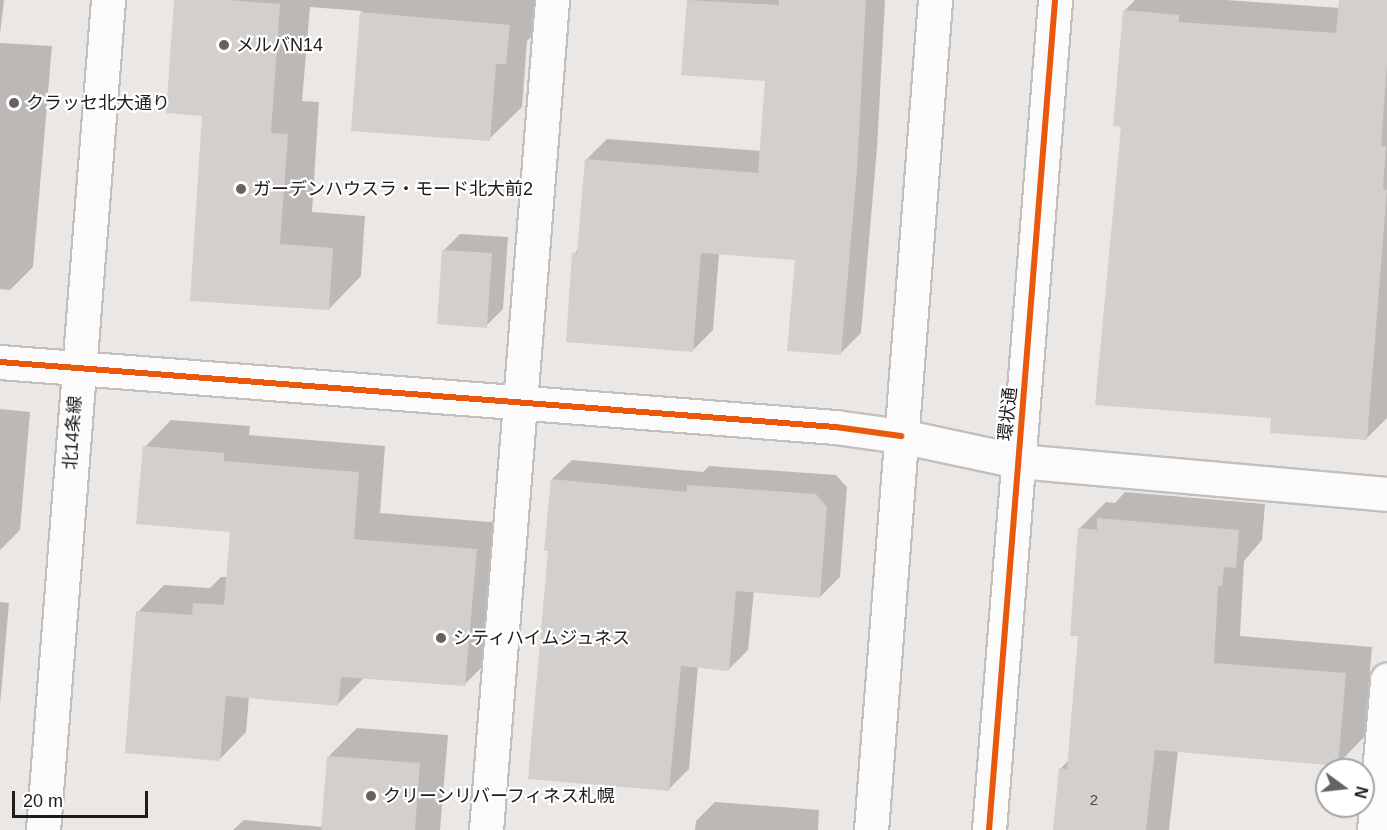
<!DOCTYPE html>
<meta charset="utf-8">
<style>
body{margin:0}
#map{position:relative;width:1387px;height:830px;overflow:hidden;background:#ebe7e4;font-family:Helvetica,"Noto Sans JP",sans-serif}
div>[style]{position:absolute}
.shadow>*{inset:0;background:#0003}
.building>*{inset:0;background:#d3cfcd}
.roads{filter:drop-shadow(2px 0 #c2c0bf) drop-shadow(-2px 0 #c2c0bf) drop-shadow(0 2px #c2c0bf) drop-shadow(0 -2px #c2c0bf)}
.minor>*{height:33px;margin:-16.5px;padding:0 16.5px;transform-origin:16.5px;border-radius:16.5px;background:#fcfbfb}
.tertiary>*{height:33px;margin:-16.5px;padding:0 16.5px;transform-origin:16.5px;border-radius:16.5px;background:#fcfbfb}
.cycleway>*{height:6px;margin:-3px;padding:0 3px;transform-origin:3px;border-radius:3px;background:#e8590c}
.dots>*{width:16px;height:16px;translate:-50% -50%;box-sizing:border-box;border:3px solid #fff;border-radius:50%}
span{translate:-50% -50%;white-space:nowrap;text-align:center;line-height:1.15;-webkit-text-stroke:4.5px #fff;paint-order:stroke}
.number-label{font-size:15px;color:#4a4948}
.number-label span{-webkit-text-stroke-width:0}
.poi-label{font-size:18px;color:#1c1c1c}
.left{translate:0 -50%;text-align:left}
.street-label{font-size:18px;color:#1c1c1c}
.north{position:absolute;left:1315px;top:758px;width:60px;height:60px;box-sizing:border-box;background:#fff;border:2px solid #a4a4a4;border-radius:50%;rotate:105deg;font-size:16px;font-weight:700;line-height:24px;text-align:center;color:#1c1c1c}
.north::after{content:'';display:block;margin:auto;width:21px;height:27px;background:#646362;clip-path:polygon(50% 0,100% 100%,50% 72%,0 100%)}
.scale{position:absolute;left:12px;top:791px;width:136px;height:27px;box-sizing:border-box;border:3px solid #1c1c1c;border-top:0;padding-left:8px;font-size:18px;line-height:21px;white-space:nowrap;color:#1c1c1c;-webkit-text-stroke:4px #fff;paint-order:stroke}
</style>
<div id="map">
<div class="shadow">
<i style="clip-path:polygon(0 0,4px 0,0 34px)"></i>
<i style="clip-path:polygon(176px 0,541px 0,538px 30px,527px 41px,522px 107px,489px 139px,353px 129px,362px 11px,310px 7px,302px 101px,319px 102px,312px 212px,365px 216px,361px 276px,329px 309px,191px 300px,204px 114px)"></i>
<i style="clip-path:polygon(689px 0,885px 0,877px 148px,861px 333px,840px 354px,797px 259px,719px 253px,713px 330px,693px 350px,574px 254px,579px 248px,586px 160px,607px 139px,761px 151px,767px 80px,683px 73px)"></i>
<i style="clip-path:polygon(1135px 0,1226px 0,1340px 8px,1340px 0,1387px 0,1387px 418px,1366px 439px,1272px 416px,1123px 125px,1124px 11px)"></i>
<i style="clip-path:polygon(0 43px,52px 46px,33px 267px,10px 290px,0 289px)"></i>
<i style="clip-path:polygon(460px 234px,508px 237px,503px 309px,486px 326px,443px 251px)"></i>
<i style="clip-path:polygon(0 409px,30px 412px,20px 530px,0 550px)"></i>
<i style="clip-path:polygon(171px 420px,250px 426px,249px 435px,385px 446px,380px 513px,502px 523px,491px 658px,465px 684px,365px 677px,338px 704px,249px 697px,246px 732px,220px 759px,138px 612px,164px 585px,210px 588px,221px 577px,228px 577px,231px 531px,145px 447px)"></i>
<i style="clip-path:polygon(572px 460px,703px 472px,709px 466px,836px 475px,847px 487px,840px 577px,820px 597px,754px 591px,748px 650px,729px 669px,698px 666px,689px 769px,669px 789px,550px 550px,552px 479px)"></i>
<i style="clip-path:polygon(1125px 492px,1265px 504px,1262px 540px,1244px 561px,1240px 636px,1372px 647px,1364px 737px,1338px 764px,1178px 750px,1169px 830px,1056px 830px,1060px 769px,1069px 760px,1080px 635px,1080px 528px,1106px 502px,1115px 503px)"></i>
<i style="clip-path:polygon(0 602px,9px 603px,0 705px)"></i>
<i style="clip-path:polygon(357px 728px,448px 735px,440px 830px,233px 830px,244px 820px,323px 827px,329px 756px)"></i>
<i style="clip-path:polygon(715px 802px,819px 810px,818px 830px,695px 830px,696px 821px)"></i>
</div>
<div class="building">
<i style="clip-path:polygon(174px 0,228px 0,280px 4px,271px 133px,288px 134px,280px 244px,333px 248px,329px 310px,190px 301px,202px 116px,166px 113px)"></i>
<i style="clip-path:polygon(687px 0,779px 5px,779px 0,866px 0,857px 170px,841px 355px,787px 351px,795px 260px,701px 253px,693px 352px,566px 342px,572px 253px,577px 253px,585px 159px,758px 173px,765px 81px,681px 75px)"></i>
<i style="clip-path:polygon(1339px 0,1387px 0,1387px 64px,1381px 146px,1386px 146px,1383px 189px,1387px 190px,1367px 440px,1270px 433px,1271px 418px,1095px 405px,1121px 127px,1113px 126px,1123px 10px,1179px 15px,1179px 22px,1336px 33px)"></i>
<i style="clip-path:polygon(360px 12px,510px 25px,506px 64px,496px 64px,490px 141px,351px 131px)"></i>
<i style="clip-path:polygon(442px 250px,492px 253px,487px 328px,437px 324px)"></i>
<i style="clip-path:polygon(143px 446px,224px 453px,224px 461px,359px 472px,354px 539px,477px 549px,465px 686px,341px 677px,338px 706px,226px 696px,220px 761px,125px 753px,136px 611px,192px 615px,193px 603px,224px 605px,230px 532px,136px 524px)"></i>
<i style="clip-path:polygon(551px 479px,687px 492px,687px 485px,816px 494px,827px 507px,820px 598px,736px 591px,729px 671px,681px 666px,669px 791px,528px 779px,548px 551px,544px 551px)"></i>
<i style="clip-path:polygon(1097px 518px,1239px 530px,1236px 568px,1224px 567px,1222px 586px,1218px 586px,1214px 663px,1346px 673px,1338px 766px,1155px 750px,1146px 830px,1053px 830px,1059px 768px,1067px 769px,1078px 636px,1070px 636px,1078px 528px,1097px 530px)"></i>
<i style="clip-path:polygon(327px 756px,420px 763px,415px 830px,321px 830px)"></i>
</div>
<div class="roads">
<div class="minor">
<i style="left:1018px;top:461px;width:370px;rotate:5.1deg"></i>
<i style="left:486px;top:830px;width:833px;rotate:-85.45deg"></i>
<i style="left:1374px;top:830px;width:151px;rotate:-85deg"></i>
</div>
<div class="tertiary">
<i style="left:0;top:362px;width:838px;rotate:4.45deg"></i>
<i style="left:835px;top:427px;width:67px;rotate:7.8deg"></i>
<i style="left:901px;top:436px;width:120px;rotate:12.1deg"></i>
<i style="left:43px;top:830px;width:833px;rotate:-85.52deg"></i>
<i style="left:871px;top:830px;width:832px;rotate:-85.59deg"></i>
<i style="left:989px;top:830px;width:833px;rotate:-85.45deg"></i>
</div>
</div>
<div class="cycleway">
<i style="left:0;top:362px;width:838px;rotate:4.45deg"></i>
<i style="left:835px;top:427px;width:67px;rotate:7.8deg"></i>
<i style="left:989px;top:830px;width:833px;rotate:-85.45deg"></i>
</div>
<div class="dots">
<i style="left:224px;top:45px;background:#646362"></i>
<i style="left:14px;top:103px;background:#646362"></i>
<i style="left:241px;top:189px;background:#646362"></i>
<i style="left:441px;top:638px;background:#646362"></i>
<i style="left:371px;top:796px;background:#646362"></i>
</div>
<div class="number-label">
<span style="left:1094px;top:800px">2</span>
</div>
<div class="poi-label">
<span class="left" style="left:236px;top:45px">メルバN14</span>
<span class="left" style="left:26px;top:103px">クラッセ北大通り</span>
<span class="left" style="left:253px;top:189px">ガーデンハウスラ・モード北大前2</span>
<span class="left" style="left:453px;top:638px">シティハイムジュネス</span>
<span class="left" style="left:383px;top:796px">クリーンリバーフィネス札幌</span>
</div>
<div class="street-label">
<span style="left:1008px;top:414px;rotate:-84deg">環状通</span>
<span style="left:73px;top:433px;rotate:-86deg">北14条線</span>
</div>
<div class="north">N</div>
<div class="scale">20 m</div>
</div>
